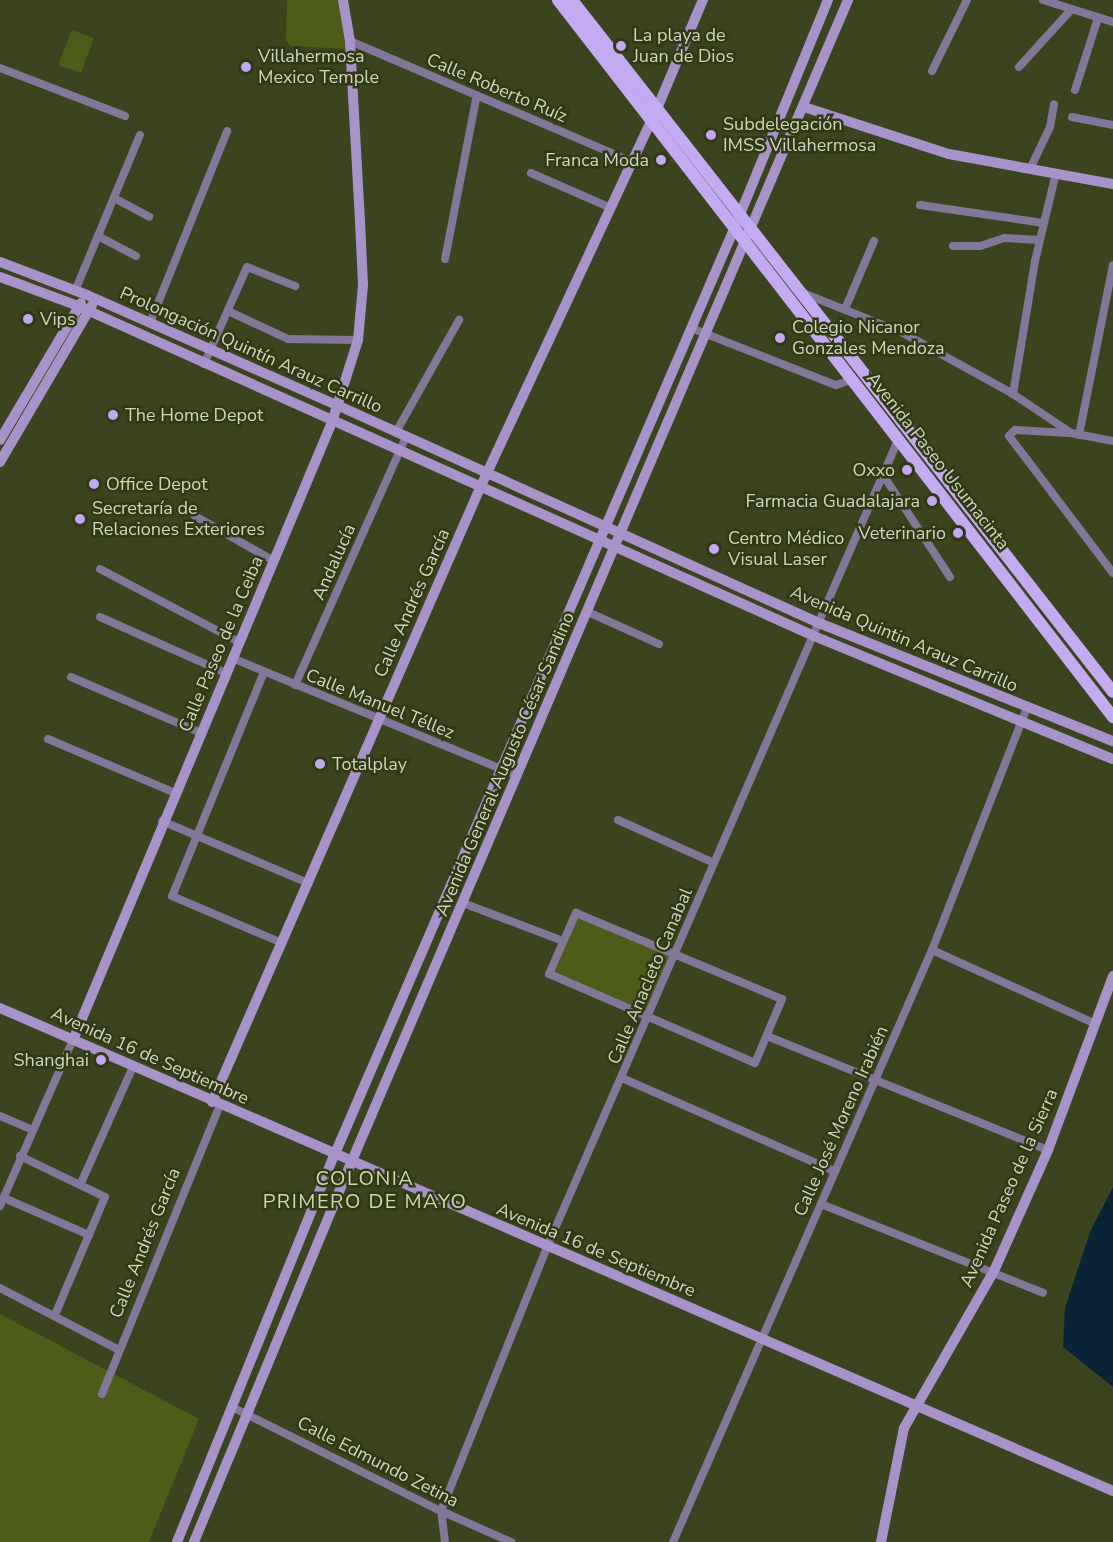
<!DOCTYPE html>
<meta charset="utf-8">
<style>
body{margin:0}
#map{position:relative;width:1113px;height:1542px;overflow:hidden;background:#3b441e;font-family:"Nunito Sans",sans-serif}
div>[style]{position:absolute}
.green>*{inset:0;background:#4e5c19}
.water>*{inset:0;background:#082436}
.street>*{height:8px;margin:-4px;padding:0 4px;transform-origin:4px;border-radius:4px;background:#827699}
.secondary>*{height:10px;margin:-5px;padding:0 5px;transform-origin:5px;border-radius:5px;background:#a793ca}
.primary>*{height:12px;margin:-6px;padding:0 6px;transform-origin:6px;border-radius:6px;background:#c3aaf1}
.dots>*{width:16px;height:16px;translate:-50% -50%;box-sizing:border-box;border:3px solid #313914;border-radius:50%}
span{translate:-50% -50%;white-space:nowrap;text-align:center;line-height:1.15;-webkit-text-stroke:5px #313914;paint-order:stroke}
.poi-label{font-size:18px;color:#cfd6c0}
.left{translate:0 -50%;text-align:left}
.right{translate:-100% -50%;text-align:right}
.street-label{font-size:18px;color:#cfd6c0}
.neighbourhood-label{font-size:20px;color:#cdd9ae;letter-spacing:1.5px}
</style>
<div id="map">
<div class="green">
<i style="clip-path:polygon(287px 0,342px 0,350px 49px,290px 46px,286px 40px)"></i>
<i style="clip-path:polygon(72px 30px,94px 38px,81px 73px,58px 65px)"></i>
<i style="clip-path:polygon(576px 913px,676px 956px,649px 1015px,549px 974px)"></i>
<i style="clip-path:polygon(0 1314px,199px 1419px,149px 1542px,0 1542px)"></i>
</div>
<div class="water">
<i style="clip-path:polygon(1113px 1187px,1113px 1387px,1063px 1347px,1065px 1308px,1090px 1232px)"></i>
</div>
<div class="street">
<i style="left:1043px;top:0;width:73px;rotate:17.4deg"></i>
<i style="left:350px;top:41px;width:307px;rotate:23.2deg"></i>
<i style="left:1019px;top:67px;width:76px;rotate:-47.7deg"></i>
<i style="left:0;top:68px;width:134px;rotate:21deg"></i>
<i style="left:932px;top:71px;width:79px;rotate:-63.8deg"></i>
<i style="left:1075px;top:90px;width:76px;rotate:-72.3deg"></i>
<i style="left:1072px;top:117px;width:42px;rotate:11deg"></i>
<i style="left:1030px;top:169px;width:47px;rotate:-64.5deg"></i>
<i style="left:1050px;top:127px;width:23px;rotate:-80deg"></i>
<i style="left:531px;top:173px;width:87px;rotate:23.6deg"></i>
<i style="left:114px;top:198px;width:40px;rotate:28deg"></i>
<i style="left:920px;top:205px;width:125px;rotate:8.3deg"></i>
<i style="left:98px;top:236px;width:43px;rotate:27.8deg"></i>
<i style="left:953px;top:246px;width:27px"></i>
<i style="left:980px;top:246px;width:25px;rotate:-18deg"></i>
<i style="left:1004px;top:238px;width:36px;rotate:3deg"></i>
<i style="left:445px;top:259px;width:167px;rotate:-79deg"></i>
<i style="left:75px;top:291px;width:169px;rotate:-67.4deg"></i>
<i style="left:803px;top:293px;width:108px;rotate:21.8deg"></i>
<i style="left:903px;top:333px;width:126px;rotate:29deg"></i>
<i style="left:1013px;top:394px;width:70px;rotate:33.9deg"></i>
<i style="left:1071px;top:433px;width:43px;rotate:10.8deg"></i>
<i style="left:845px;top:309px;width:74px;rotate:-66.9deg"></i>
<i style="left:228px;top:311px;width:66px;rotate:25deg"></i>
<i style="left:288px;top:339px;width:70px;rotate:0.8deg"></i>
<i style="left:150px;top:323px;width:207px;rotate:-68.1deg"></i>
<i style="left:691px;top:328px;width:156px;rotate:21.5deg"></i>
<i style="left:836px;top:385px;width:16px;rotate:-18deg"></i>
<i style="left:204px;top:364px;width:106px;rotate:-66.1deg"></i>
<i style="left:247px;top:267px;width:52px;rotate:21.6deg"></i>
<i style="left:1013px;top:394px;width:135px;rotate:-80.6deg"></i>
<i style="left:1035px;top:261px;width:90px;rotate:-76.6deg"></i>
<i style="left:396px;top:432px;width:129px;rotate:-60.6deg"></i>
<i style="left:1068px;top:433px;width:53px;rotate:-176.8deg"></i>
<i style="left:1015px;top:430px;width:8px;rotate:135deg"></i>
<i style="left:1009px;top:436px;width:172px;rotate:52.8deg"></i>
<i style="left:1079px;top:435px;width:173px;rotate:-78.7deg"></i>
<i style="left:883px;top:475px;width:122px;rotate:56.7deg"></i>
<i style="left:195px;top:516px;width:91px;rotate:29.7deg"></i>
<i style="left:100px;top:569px;width:157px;rotate:27.7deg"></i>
<i style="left:588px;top:612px;width:78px;rotate:24.3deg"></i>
<i style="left:100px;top:617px;width:138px;rotate:24deg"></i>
<i style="left:232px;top:658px;width:309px;rotate:22.4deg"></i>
<i style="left:264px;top:672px;width:242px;rotate:112.3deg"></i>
<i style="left:172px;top:896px;width:120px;rotate:23.1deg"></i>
<i style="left:71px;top:677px;width:142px;rotate:23.3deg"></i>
<i style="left:295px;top:685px;width:272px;rotate:-65.9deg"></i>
<i style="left:48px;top:739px;width:138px;rotate:23deg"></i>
<i style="left:618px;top:820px;width:105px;rotate:24.1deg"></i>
<i style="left:162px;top:821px;width:159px;rotate:23deg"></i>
<i style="left:463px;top:903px;width:107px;rotate:20.8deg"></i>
<i style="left:576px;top:913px;width:223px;rotate:22.7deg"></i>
<i style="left:782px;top:999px;width:69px;rotate:112.9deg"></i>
<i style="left:755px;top:1063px;width:224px;rotate:-156.6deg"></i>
<i style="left:549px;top:974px;width:67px;rotate:-66.1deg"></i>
<i style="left:932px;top:950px;width:180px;rotate:24.3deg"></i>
<i style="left:767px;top:1036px;width:303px;rotate:22.1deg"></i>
<i style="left:622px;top:1078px;width:232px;rotate:23.7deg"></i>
<i style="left:0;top:1116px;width:36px;rotate:23deg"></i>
<i style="left:20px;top:1156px;width:94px;rotate:25.8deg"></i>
<i style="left:105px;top:1197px;width:128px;rotate:113deg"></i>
<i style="left:81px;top:1183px;width:127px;rotate:-65.9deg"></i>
<i style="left:4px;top:1198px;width:93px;rotate:23.5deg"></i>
<i style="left:821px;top:1204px;width:239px;rotate:21.8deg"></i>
<i style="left:0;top:1206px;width:181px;rotate:-66.3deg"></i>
<i style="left:0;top:1288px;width:134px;rotate:27.5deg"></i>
<i style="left:102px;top:1394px;width:312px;rotate:-67.8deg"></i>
<i style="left:232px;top:1407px;width:233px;rotate:26.5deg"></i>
<i style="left:441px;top:1511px;width:77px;rotate:23.9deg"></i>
<i style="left:445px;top:1542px;width:31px;rotate:-97deg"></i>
<i style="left:441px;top:1511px;width:284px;rotate:-68.1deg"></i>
<i style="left:547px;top:1247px;width:882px;rotate:-66.49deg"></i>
<i style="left:673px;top:1542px;width:646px;rotate:-66.37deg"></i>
<i style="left:932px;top:950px;width:260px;rotate:-68.6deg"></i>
</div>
<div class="secondary">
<i style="left:804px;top:107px;width:152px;rotate:18deg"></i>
<i style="left:949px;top:154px;width:167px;rotate:10.4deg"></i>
<i style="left:0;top:262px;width:93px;rotate:20.8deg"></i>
<i style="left:87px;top:295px;width:275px;rotate:23.8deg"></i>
<i style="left:339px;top:406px;width:527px;rotate:24.33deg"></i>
<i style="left:819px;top:623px;width:317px;rotate:21.9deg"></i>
<i style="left:0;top:277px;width:83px;rotate:20.4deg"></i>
<i style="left:78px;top:306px;width:807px;rotate:24.15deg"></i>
<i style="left:814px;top:636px;width:323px;rotate:22.4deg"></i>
<i style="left:0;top:440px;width:159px;rotate:-59.4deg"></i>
<i style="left:0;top:462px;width:182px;rotate:-59.6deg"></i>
<i style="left:0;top:1008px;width:1213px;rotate:23.46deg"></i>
<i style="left:73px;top:1040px;width:670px;rotate:-67.26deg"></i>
<i style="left:332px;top:422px;width:86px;rotate:-72.4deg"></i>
<i style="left:358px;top:340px;width:55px;rotate:-84.8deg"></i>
<i style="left:363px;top:285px;width:64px;rotate:-92.7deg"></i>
<i style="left:360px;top:221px;width:180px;rotate:-93.2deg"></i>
<i style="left:350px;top:41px;width:42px;rotate:-99.7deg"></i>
<i style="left:212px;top:1102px;width:670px;rotate:-66.42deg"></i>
<i style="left:480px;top:488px;width:416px;rotate:-65deg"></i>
<i style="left:656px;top:111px;width:121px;rotate:-67.1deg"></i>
<i style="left:177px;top:1542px;width:417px;rotate:-67.9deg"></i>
<i style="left:334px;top:1156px;width:1010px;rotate:-66.66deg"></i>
<i style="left:734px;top:229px;width:248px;rotate:-67.7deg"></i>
<i style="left:194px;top:1542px;width:410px;rotate:-67.5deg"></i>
<i style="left:351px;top:1163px;width:1265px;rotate:-66.86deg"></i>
<i style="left:881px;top:1542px;width:116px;rotate:-78.6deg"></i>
<i style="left:904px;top:1428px;width:181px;rotate:-60.2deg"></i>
<i style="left:994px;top:1271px;width:133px;rotate:-65.9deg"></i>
<i style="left:1048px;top:1150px;width:186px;rotate:-69.5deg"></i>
</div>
<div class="primary">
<i style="left:558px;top:0;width:907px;rotate:52.26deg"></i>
<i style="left:572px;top:0;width:878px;rotate:51.98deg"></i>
</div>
<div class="dots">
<i style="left:621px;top:46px;background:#c2a7f2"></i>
<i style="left:246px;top:67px;background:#c2a7f2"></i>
<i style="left:711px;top:135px;background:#c2a7f2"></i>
<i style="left:661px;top:160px;background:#c2a7f2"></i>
<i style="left:28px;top:319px;background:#c2a7f2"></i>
<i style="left:780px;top:338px;background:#c2a7f2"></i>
<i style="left:113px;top:415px;background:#c2a7f2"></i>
<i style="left:907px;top:470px;background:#c2a7f2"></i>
<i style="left:94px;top:484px;background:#c2a7f2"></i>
<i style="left:932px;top:501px;background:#c2a7f2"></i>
<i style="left:80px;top:519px;background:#c2a7f2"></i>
<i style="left:958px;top:533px;background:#c2a7f2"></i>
<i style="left:714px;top:549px;background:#c2a7f2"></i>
<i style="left:320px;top:764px;background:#c2a7f2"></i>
<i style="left:101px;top:1060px;background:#c2a7f2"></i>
</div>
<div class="poi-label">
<span class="left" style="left:633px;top:46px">La playa de<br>Juan de Dios</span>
<span class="left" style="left:258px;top:67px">Villahermosa<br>Mexico Temple</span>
<span class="left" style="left:723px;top:135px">Subdelegación<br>IMSS Villahermosa</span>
<span class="right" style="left:649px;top:160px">Franca Moda</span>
<span class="left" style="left:40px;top:319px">Vips</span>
<span class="left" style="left:792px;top:338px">Colegio Nicanor<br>Gonzales Mendoza</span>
<span class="left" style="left:125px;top:415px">The Home Depot</span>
<span class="right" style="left:895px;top:470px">Oxxo</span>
<span class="left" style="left:106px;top:484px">Office Depot</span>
<span class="right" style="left:920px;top:501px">Farmacia Guadalajara</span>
<span class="left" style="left:92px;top:519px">Secretaría de<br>Relaciones Exteriores</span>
<span class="right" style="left:946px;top:533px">Veterinario</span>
<span class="left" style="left:728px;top:549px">Centro Médico<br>Visual Laser</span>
<span class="left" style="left:332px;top:764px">Totalplay</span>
<span class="right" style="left:89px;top:1060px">Shanghai</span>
</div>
<div class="street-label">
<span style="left:497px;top:88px;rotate:23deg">Calle Roberto Ruíz</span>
<span style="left:251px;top:350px;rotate:24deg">Prolongación Quintín Arauz Carrillo</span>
<span style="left:938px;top:461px;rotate:52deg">Avenida Paseo Usumacinta</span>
<span style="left:334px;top:562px;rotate:-66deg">Andalucía</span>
<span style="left:412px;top:603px;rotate:-66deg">Calle Andrés García</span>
<span style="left:904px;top:639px;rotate:23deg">Avenida Quintin Arauz Carrillo</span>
<span style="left:221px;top:644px;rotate:-67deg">Calle Paseo de la Ceiba</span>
<span style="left:380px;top:704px;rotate:22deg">Calle Manuel Téllez</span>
<span style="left:505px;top:764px;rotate:-67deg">Avenida General Augusto César Sandino</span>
<span style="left:650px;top:976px;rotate:-67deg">Calle Anacleto Canabal</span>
<span style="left:150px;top:1056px;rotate:24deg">Avenida 16 de Septiembre</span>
<span style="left:841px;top:1121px;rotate:-66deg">Calle José Moreno Irabién</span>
<span style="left:1009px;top:1188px;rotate:-66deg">Avenida Paseo de la Sierra</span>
<span style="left:145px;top:1243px;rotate:-68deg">Calle Andrés García</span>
<span style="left:596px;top:1250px;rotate:23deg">Avenida 16 de Septiembre</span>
<span style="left:378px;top:1462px;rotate:27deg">Calle Edmundo Zetina</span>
</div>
<div class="neighbourhood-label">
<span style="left:365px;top:1190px">COLONIA<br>PRIMERO DE MAYO</span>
</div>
</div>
